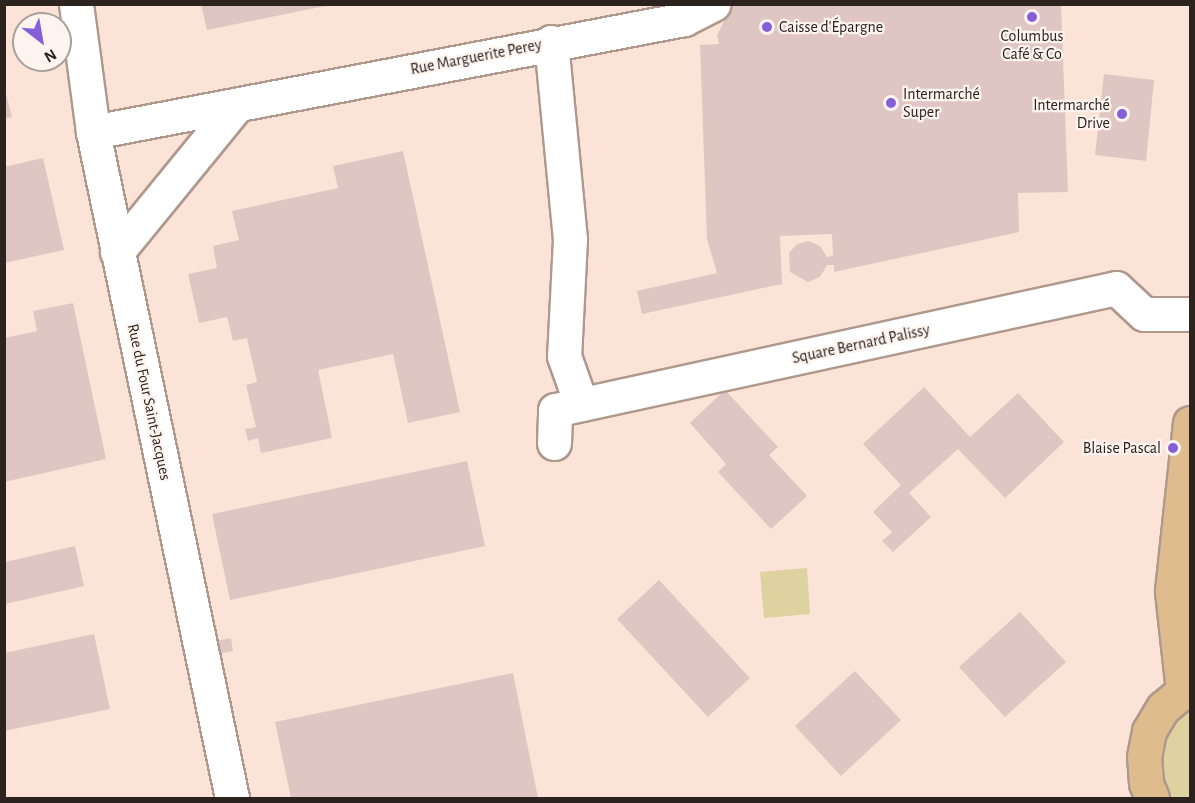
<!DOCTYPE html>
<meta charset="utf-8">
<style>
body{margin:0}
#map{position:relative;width:1195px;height:803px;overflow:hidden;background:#fbe3d7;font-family:"Alegreya Sans",sans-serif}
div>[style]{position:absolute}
.green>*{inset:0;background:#dfd2a1}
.building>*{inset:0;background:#e0c6c2}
.roads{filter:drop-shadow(2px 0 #af998d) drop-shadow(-2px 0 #af998d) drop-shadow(0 2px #af998d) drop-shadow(0 -2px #af998d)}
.minor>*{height:33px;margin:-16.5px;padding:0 16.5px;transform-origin:16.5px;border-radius:16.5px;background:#fff}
.major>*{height:33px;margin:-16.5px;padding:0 16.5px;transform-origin:16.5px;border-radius:16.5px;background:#dfbc8e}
.dots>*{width:16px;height:16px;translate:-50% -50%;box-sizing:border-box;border:3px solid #fdf3ef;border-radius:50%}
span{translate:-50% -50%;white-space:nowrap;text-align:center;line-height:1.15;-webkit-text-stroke:4.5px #fdf3ef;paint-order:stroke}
.poi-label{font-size:16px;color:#2c231f}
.left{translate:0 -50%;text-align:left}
.right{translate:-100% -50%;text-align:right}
.street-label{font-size:16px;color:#2c231f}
.frame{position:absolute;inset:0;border:6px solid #2c231f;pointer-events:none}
.north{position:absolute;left:12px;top:12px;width:60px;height:60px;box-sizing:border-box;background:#fdf3ef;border:2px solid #a9a09c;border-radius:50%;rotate:149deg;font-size:16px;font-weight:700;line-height:24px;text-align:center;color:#2c231f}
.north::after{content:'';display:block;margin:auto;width:21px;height:27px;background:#855ed8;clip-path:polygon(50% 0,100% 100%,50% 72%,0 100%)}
</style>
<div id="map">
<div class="green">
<i style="clip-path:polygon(807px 568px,810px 614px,764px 618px,760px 572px)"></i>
<i style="clip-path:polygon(1190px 703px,1190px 798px,1171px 798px,1163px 783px,1160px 760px,1164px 737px,1175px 717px)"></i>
</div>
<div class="building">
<i style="clip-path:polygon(201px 4px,325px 4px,325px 6px,207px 30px)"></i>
<i style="clip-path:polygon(733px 4px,1061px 4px,1068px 192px,1018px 193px,1019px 232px,834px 272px,834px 265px,827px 265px,820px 277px,808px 282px,790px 272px,789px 253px,797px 244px,809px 241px,820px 246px,827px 257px,833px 256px,832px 234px,780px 236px,782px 284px,642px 314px,637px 291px,717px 273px,707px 239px,700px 45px,719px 44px,717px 35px)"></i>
<i style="clip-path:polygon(1104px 74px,1154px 80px,1146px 161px,1095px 155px)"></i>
<i style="clip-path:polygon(4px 86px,12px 117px,4px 119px)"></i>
<i style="clip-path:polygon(403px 151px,460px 412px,408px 423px,393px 354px,318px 370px,332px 438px,261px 453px,258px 438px,248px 441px,245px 429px,256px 427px,246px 385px,257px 382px,247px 338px,233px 341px,227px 317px,199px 323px,188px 274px,217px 268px,213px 246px,239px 240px,232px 211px,338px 188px,333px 166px)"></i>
<i style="clip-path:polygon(43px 158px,64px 250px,4px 263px,4px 167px)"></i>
<i style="clip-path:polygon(73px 303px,106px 459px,4px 482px,4px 338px,37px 331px,33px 311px)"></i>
<i style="clip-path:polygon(924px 387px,970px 437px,1018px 393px,1064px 442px,1005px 498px,958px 449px,909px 493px,931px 517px,893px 552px,882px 541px,892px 532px,873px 512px,901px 485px,863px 444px)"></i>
<i style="clip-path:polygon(725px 390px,778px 447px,769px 455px,807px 496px,771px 529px,718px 472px,726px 464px,690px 423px)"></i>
<i style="clip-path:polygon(467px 461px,485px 546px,230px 600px,212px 514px)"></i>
<i style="clip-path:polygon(75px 546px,84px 586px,5px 604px,5px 562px)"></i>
<i style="clip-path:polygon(659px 580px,750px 678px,708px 717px,617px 619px)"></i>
<i style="clip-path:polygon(1020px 612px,1066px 662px,1005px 717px,959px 667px)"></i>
<i style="clip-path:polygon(94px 634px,110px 709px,4px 731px,4px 653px)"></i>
<i style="clip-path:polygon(231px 638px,233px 651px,218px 654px,215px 641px)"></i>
<i style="clip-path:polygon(855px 671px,901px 720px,841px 776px,795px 726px)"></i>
<i style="clip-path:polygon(513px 673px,538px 798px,291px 798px,275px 722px)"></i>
</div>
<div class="roads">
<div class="minor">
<i style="left:76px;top:4px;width:129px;rotate:82.4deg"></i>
<i style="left:93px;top:132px;width:680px;rotate:78.21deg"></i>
<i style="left:551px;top:42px;width:198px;rotate:84.5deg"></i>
<i style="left:570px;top:239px;width:117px;rotate:92.9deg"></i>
<i style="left:564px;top:356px;width:51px;rotate:70.5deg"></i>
<i style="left:93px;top:132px;width:602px;rotate:-10.82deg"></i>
<i style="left:684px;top:19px;width:33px;rotate:-27deg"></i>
<i style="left:117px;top:252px;width:190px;rotate:-50.8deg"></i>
<i style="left:554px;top:443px;width:33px;rotate:-88deg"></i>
<i style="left:555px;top:410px;width:574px;rotate:-12.27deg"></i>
<i style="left:1116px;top:288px;width:38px;rotate:43deg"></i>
<i style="left:1144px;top:314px;width:46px"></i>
</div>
<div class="major">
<i style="left:1183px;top:691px;width:101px;rotate:-96.3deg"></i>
<i style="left:1172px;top:591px;width:169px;rotate:-83.9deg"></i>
<i style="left:1152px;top:798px;width:16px;rotate:-112deg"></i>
<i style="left:1146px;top:783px;width:26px;rotate:-94deg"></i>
<i style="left:1144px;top:757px;width:26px;rotate:-79deg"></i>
<i style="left:1149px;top:731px;width:27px;rotate:-59deg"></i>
<i style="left:1163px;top:708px;width:26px;rotate:-40deg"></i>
<i style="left:1183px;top:691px;width:7px;rotate:-16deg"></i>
</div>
</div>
<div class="dots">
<i style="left:1032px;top:17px;background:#855ed8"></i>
<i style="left:767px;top:27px;background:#855ed8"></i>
<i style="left:891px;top:103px;background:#855ed8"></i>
<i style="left:1122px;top:114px;background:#855ed8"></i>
<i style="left:1173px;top:448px;background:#855ed8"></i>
</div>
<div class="poi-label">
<span class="left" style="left:779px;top:27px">Caisse d'Épargne</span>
<span style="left:1032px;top:45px">Columbus<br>Café &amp; Co</span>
<span class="left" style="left:903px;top:103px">Intermarché<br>Super</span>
<span class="right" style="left:1110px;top:114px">Intermarché<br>Drive</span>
<span class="right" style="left:1161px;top:448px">Blaise Pascal</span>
</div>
<div class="street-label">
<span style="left:476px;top:57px;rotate:-11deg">Rue Marguerite Perey</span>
<span style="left:861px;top:344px;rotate:-12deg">Square Bernard Palissy</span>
<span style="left:149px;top:402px;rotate:78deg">Rue du Four Saint-Jacques</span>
</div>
<div class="frame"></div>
<div class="north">N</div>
</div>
